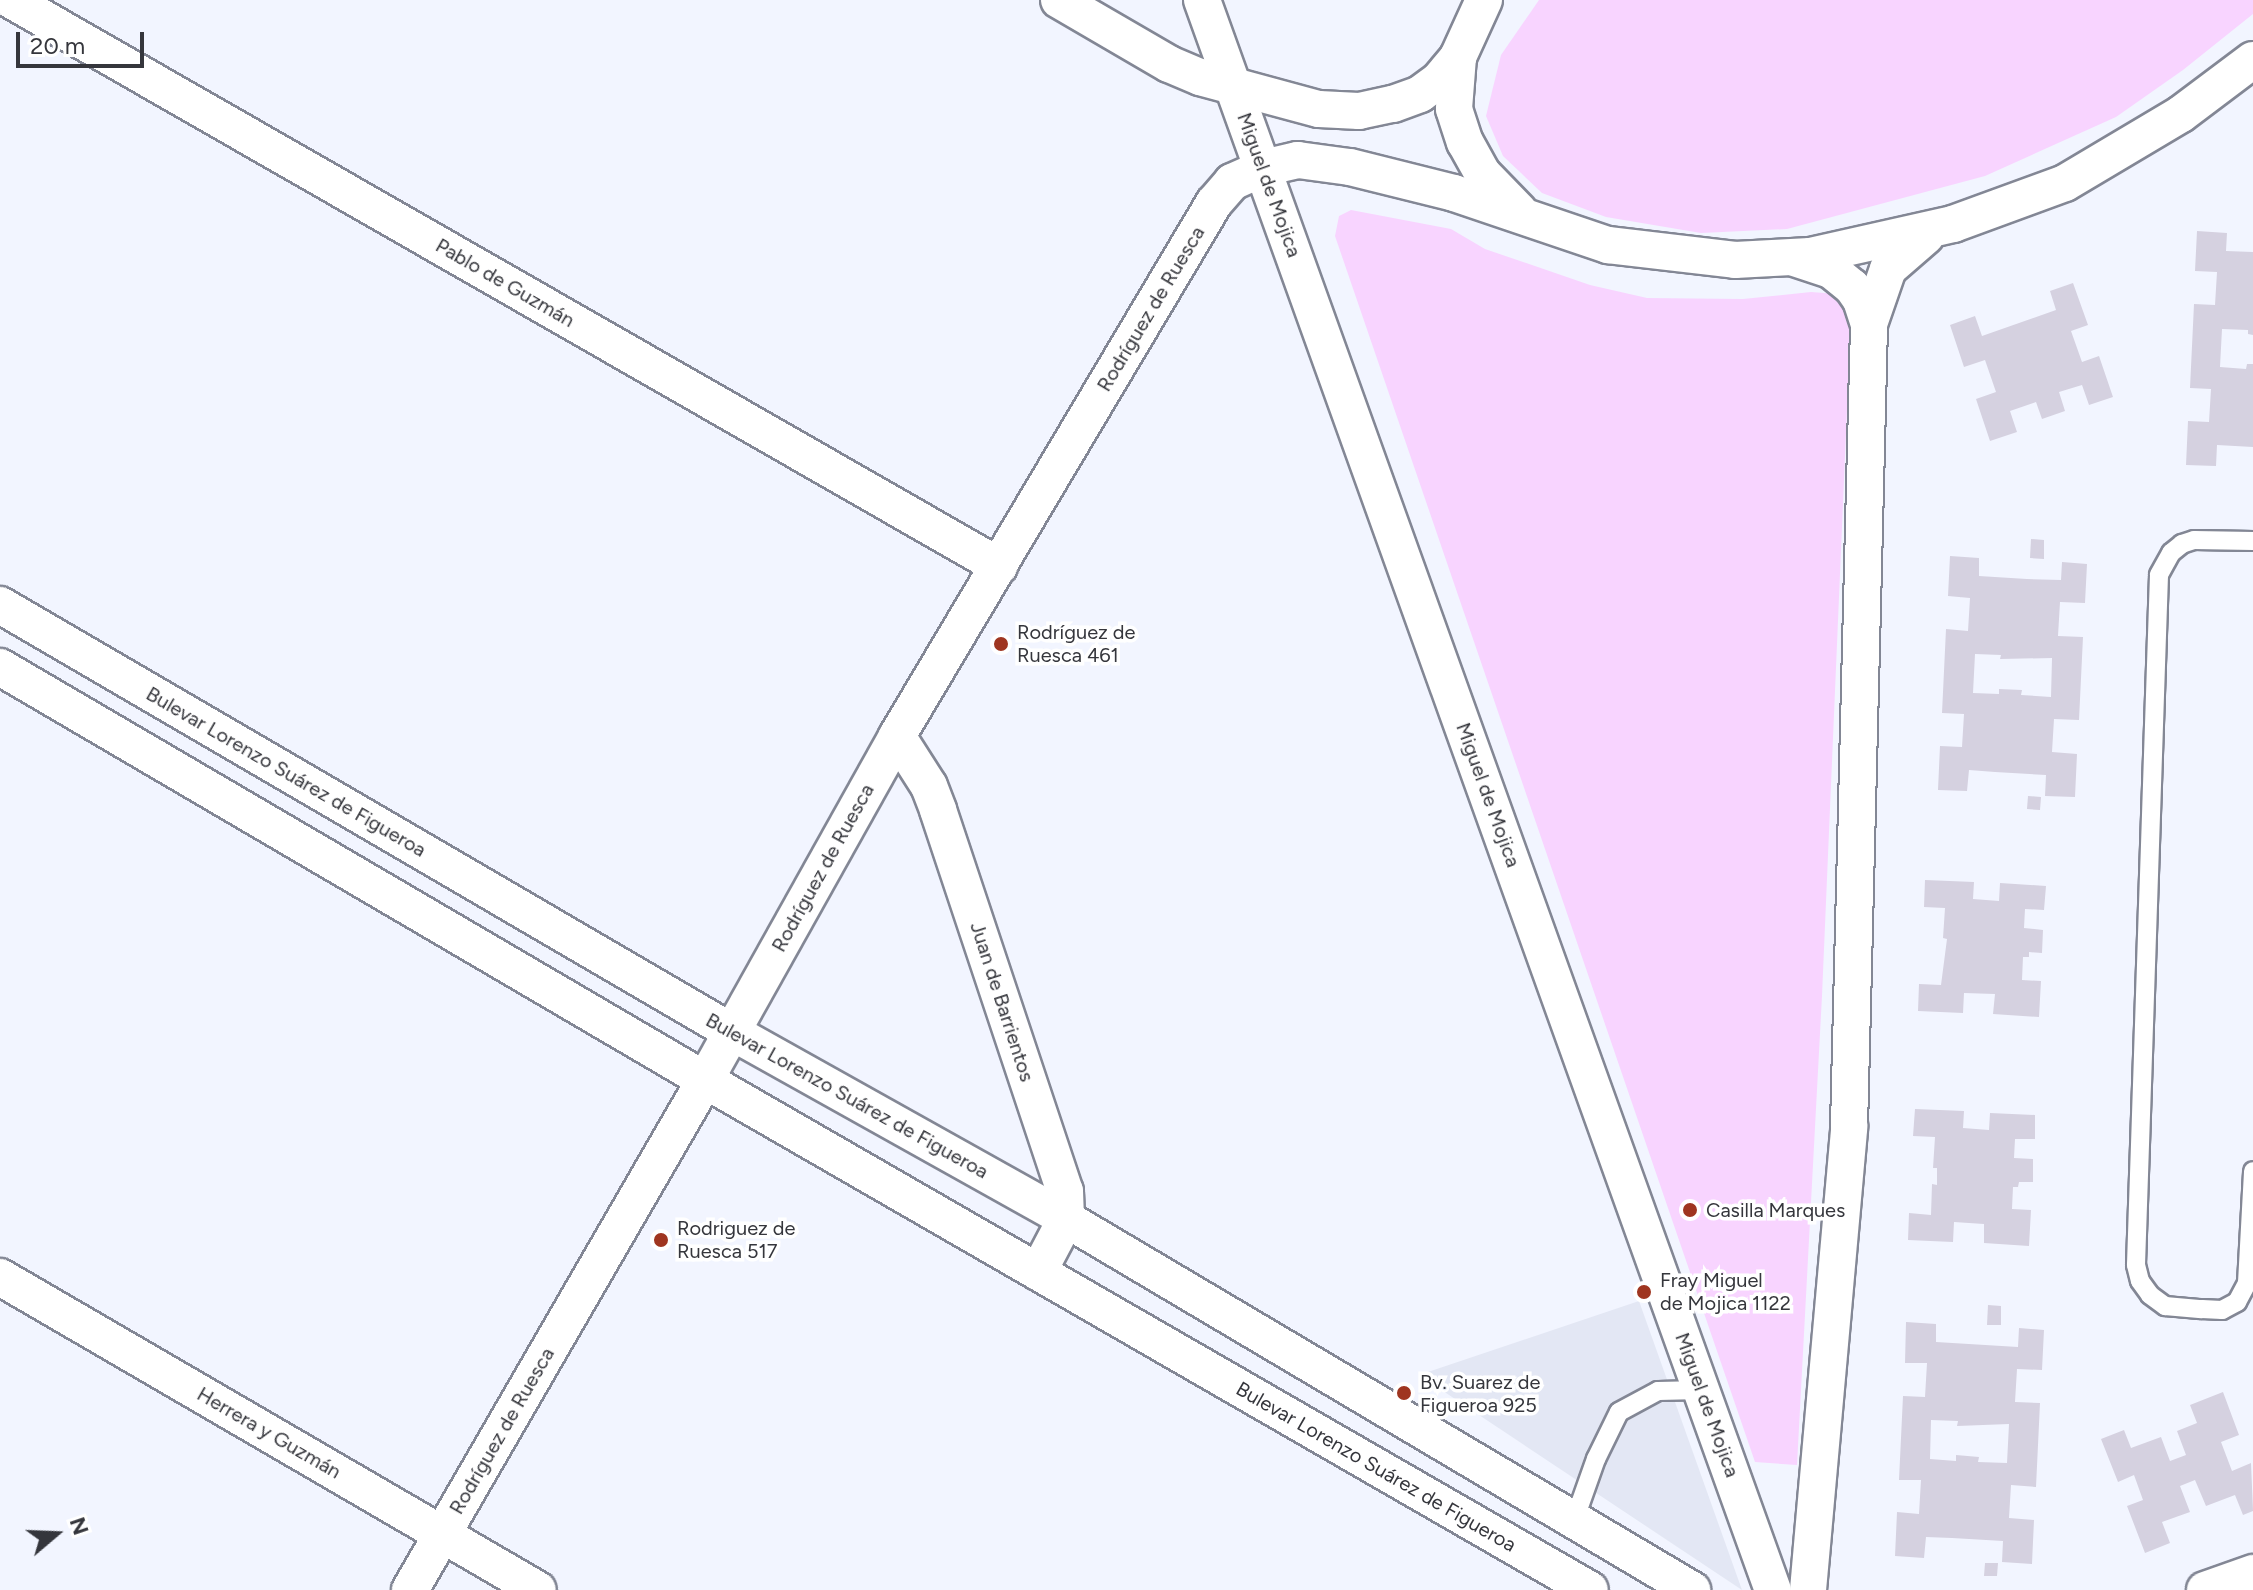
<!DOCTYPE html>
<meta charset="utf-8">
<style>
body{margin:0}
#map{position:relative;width:2253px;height:1590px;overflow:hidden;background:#f2f5ff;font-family:Figtree,sans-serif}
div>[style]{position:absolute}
.built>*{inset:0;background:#e3e7f4}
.green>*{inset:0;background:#f8d4ff}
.building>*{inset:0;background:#d5d1e0}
.roads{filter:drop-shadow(2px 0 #838795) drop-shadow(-2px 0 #838795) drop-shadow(0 2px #838795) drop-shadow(0 -2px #838795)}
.lane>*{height:18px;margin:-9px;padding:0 9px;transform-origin:9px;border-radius:9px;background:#fff}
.street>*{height:36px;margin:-18px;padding:0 18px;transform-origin:18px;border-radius:18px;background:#fff}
.dots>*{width:22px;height:22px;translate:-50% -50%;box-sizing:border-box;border:4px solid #fff;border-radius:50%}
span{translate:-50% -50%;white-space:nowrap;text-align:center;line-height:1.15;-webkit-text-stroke:7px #fff;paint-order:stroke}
.street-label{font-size:20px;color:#35363c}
.poi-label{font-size:20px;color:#35363c}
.left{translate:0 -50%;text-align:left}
.north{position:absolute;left:16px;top:1494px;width:80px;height:80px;-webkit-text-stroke:6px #fff;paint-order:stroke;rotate:71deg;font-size:22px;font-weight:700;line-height:32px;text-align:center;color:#35363c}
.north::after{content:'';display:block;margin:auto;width:28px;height:36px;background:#35363c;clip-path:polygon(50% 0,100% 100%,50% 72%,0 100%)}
.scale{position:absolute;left:16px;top:32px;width:128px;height:36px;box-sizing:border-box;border:4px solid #35363c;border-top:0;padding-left:10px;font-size:24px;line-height:28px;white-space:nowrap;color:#35363c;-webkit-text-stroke:6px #fff;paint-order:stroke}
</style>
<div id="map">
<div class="built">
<i style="clip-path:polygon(1639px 1301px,1742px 1590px,1419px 1375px)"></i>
</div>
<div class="green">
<i style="clip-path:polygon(1539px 0,2253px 0,2253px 14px,2183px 70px,2116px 117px,1985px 176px,1787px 229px,1701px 233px,1606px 217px,1542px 193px,1503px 156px,1486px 116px,1501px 55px)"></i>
<i style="clip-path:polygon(1351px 210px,1451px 229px,1485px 249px,1590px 285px,1647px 298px,1743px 299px,1811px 292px,1837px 294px,1851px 316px,1822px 996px,1797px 1465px,1755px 1462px,1335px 236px,1339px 216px)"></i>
</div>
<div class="building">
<i style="clip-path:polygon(2197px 231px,2227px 233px,2226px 251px,2253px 252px,2253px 335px,2248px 334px,2248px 330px,2222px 329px,2220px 367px,2246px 369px,2247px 364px,2253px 364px,2253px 447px,2217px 445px,2216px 466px,2186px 465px,2188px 421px,2209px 422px,2211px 389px,2190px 388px,2194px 304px,2215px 305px,2217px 272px,2195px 271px)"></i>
<i style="clip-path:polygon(2073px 283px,2088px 325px,2071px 331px,2082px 362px,2099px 356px,2113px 397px,2089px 405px,2082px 385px,2059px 392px,2065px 411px,2042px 419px,2036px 402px,2010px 411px,2017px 432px,1990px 441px,1976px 399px,1996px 392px,1985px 360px,1964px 367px,1950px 325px,1975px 316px,1982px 336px,2056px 310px,2050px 291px)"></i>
<i style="clip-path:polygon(2031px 539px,2044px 540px,2044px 559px,2030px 558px)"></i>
<i style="clip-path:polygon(evenodd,1950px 556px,1979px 558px,1979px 576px,2027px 579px,2061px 580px,2062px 562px,2087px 564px,2085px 603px,2060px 602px,2058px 636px,2083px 637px,2079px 720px,2054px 719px,2052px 752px,2077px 754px,2075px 797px,2045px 796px,2046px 775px,1995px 772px,1969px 770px,1967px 791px,1938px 790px,1940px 746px,1962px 747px,1964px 714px,1942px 713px,1946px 629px,1968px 631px,1970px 598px,1948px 596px,1950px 556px,1975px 654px,2001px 655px,2000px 659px,2052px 658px,2051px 697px,2021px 695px,2022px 690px,1999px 689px,1999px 694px,1973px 693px,1975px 654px)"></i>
<i style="clip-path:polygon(2028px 796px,2041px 797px,2040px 810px,2027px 809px)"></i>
<i style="clip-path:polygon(1925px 880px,1974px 882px,1973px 899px,1999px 901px,2000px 883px,2046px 886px,2044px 910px,2025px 909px,2024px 928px,2043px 930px,2042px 953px,2029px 952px,2029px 957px,2023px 957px,2022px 980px,2041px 981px,2039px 1017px,1993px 1014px,1995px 994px,1964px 993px,1963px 1013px,1918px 1011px,1919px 984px,1941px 985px,1947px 939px,1943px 938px,1945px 908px,1924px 907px)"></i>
<i style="clip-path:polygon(1915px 1109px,1964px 1111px,1963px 1128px,1989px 1130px,1990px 1113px,2035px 1115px,2035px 1139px,2015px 1139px,2014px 1158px,2033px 1159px,2033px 1182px,2019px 1182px,2018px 1187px,2013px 1187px,2012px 1209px,2031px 1210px,2029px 1246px,1984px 1243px,1984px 1224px,1954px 1222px,1953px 1242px,1908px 1240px,1909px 1213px,1931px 1215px,1932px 1184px,1937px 1185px,1937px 1168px,1933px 1168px,1935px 1137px,1913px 1136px)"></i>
<i style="clip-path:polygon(1988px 1305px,2001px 1306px,2001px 1325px,1987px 1325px)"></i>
<i style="clip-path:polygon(evenodd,1906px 1322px,1936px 1324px,1936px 1342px,2018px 1347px,2019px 1328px,2044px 1330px,2042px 1370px,2017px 1369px,2015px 1402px,2040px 1403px,2036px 1487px,2011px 1485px,2009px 1518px,2034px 1520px,2032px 1564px,2002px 1562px,2003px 1541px,1952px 1538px,1926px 1537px,1924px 1558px,1895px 1556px,1897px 1512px,1919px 1514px,1921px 1480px,1899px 1480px,1903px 1396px,1925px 1397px,1927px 1363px,1905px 1363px,1906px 1322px,1931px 1420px,1958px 1421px,1957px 1426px,2009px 1424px,2007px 1463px,1978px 1462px,1979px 1457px,1956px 1455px,1956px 1461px,1930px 1459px,1931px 1420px)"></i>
<i style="clip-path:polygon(2223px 1392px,2239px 1435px,2221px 1442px,2232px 1471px,2251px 1463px,2253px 1511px,2243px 1515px,2235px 1495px,2206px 1506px,2195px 1480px,2180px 1486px,2190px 1512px,2162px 1522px,2170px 1543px,2145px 1553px,2127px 1506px,2143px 1500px,2134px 1475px,2118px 1482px,2101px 1439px,2124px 1430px,2131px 1448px,2161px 1437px,2170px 1461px,2186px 1455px,2177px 1431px,2197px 1423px,2190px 1405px)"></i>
<i style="clip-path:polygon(1985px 1563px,1998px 1563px,1997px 1576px,1984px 1576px)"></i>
</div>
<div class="roads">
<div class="lane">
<i style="left:2253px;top:541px;width:59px;rotate:-179deg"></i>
<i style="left:2194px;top:540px;width:13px;rotate:162deg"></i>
<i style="left:2182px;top:544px;width:14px;rotate:141deg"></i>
<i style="left:2171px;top:553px;width:25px;rotate:119deg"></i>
<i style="left:2159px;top:575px;width:690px;rotate:91.91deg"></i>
<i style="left:2136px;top:1265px;width:16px;rotate:76deg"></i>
<i style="left:2140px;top:1281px;width:17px;rotate:54deg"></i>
<i style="left:2150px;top:1295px;width:19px;rotate:36deg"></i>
<i style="left:2165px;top:1306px;width:37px;rotate:5deg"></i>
<i style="left:2202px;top:1309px;width:20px;rotate:3deg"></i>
<i style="left:2222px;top:1310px;width:17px;rotate:-28deg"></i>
<i style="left:2237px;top:1302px;width:21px;rotate:-62deg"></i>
<i style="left:2247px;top:1283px;width:112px;rotate:-86.9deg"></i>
<i style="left:1574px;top:1521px;width:66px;rotate:-70.5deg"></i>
<i style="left:1596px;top:1459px;width:52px;rotate:-63.9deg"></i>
<i style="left:1619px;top:1412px;width:44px;rotate:-28.3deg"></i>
<i style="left:1658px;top:1391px;width:43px;rotate:-1.3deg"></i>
</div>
<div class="street">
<i style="left:11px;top:0;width:1139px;rotate:29.81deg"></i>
<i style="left:1059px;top:0;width:127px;rotate:30.2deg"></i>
<i style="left:1169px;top:64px;width:34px;rotate:23deg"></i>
<i style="left:1200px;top:77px;width:123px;rotate:15.1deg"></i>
<i style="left:1319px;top:109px;width:40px;rotate:2.9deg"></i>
<i style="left:1359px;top:111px;width:35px;rotate:-12deg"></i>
<i style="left:1393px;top:104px;width:29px;rotate:-20deg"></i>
<i style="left:1420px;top:94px;width:24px;rotate:-36deg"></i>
<i style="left:1439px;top:80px;width:30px;rotate:-50deg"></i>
<i style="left:1202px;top:0;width:1689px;rotate:70.25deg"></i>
<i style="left:1484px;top:0;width:63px;rotate:114.5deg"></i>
<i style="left:1458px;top:57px;width:52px;rotate:94.4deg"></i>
<i style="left:1454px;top:109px;width:35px;rotate:72deg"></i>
<i style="left:1465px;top:142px;width:35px;rotate:61deg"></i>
<i style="left:1482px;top:173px;width:53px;rotate:45.8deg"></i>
<i style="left:1794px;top:258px;width:39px;rotate:18deg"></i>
<i style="left:1831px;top:270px;width:27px;rotate:39deg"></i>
<i style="left:1852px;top:287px;width:16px;rotate:55deg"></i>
<i style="left:1861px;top:300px;width:25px;rotate:72deg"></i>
<i style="left:1869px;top:324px;width:58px;rotate:-70.9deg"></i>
<i style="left:1888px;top:269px;width:50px;rotate:-41deg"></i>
<i style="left:0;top:605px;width:847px;rotate:30.26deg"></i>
<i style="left:732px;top:1032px;width:383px;rotate:29.2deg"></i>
<i style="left:1066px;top:1219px;width:728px;rotate:30.65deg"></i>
<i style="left:0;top:667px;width:817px;rotate:30.36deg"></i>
<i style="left:705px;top:1080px;width:1021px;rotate:29.95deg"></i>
<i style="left:897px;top:736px;width:59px;rotate:57.4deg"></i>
<i style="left:929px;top:786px;width:26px;rotate:69deg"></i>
<i style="left:938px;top:810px;width:402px;rotate:71.6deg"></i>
<i style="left:1065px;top:1191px;width:28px;rotate:88deg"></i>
<i style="left:1066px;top:1219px;width:60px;rotate:117.8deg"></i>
<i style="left:0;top:1277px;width:622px;rotate:30.19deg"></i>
<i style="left:410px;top:1590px;width:589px;rotate:-59.95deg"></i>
<i style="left:705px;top:1080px;width:394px;rotate:-60.8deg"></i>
<i style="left:897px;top:736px;width:620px;rotate:-59.26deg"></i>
<i style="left:1214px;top:203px;width:28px;rotate:-49deg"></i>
<i style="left:1232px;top:182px;width:34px;rotate:-24deg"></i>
<i style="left:1263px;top:168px;width:36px;rotate:-13deg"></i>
<i style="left:1298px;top:160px;width:52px;rotate:7.7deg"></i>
<i style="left:1350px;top:167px;width:107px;rotate:14deg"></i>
<i style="left:1454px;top:193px;width:163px;rotate:18.7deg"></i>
<i style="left:1608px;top:245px;width:128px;rotate:6.7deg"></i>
<i style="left:1735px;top:260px;width:75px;rotate:-3.1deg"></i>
<i style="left:1810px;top:256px;width:147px;rotate:-12.6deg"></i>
<i style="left:1953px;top:224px;width:119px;rotate:-20.1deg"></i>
<i style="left:2065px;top:183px;width:135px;rotate:-30.7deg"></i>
<i style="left:2181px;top:114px;width:90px;rotate:-36.9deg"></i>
<i style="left:1808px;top:1590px;width:465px;rotate:-84.9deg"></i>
<i style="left:1849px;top:1127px;width:803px;rotate:-88.57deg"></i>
<i style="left:2205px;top:1590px;width:51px;rotate:-19.5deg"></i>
</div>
</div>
<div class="dots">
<i style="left:1001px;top:644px;background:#9f3520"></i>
<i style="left:1690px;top:1210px;background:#9f3520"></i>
<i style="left:661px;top:1240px;background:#9f3520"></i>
<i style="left:1644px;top:1292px;background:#9f3520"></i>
<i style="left:1404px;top:1393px;background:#9f3520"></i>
</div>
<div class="street-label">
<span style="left:1269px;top:185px;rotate:70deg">Miguel de Mojica</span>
<span style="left:505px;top:283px;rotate:30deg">Pablo de Guzmán</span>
<span style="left:1151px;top:309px;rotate:-59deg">Rodríguez de Ruesca</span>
<span style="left:286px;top:772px;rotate:30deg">Bulevar Lorenzo Suárez de Figueroa</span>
<span style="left:1488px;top:795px;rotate:70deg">Miguel de Mojica</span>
<span style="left:823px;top:868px;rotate:-61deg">Rodríguez de Ruesca</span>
<span style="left:1002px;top:1002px;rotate:72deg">Juan de Barrientos</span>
<span style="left:847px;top:1096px;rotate:29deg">Bulevar Lorenzo Suárez de Figueroa</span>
<span style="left:1707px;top:1405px;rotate:70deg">Miguel de Mojica</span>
<span style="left:502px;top:1431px;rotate:-60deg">Rodríguez de Ruesca</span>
<span style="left:269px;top:1433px;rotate:30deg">Herrera y Guzmán</span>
<span style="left:1376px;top:1467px;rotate:30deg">Bulevar Lorenzo Suárez de Figueroa</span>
</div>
<div class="poi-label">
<span class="left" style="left:1017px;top:644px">Rodríguez de<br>Ruesca 461</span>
<span class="left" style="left:1706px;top:1210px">Casilla Marques</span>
<span class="left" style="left:677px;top:1240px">Rodriguez de<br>Ruesca 517</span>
<span class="left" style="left:1660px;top:1292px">Fray Miguel<br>de Mojica 1122</span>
<span class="left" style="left:1420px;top:1394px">Bv. Suarez de<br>Figueroa 925</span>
</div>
<div class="north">N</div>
<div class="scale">20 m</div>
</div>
